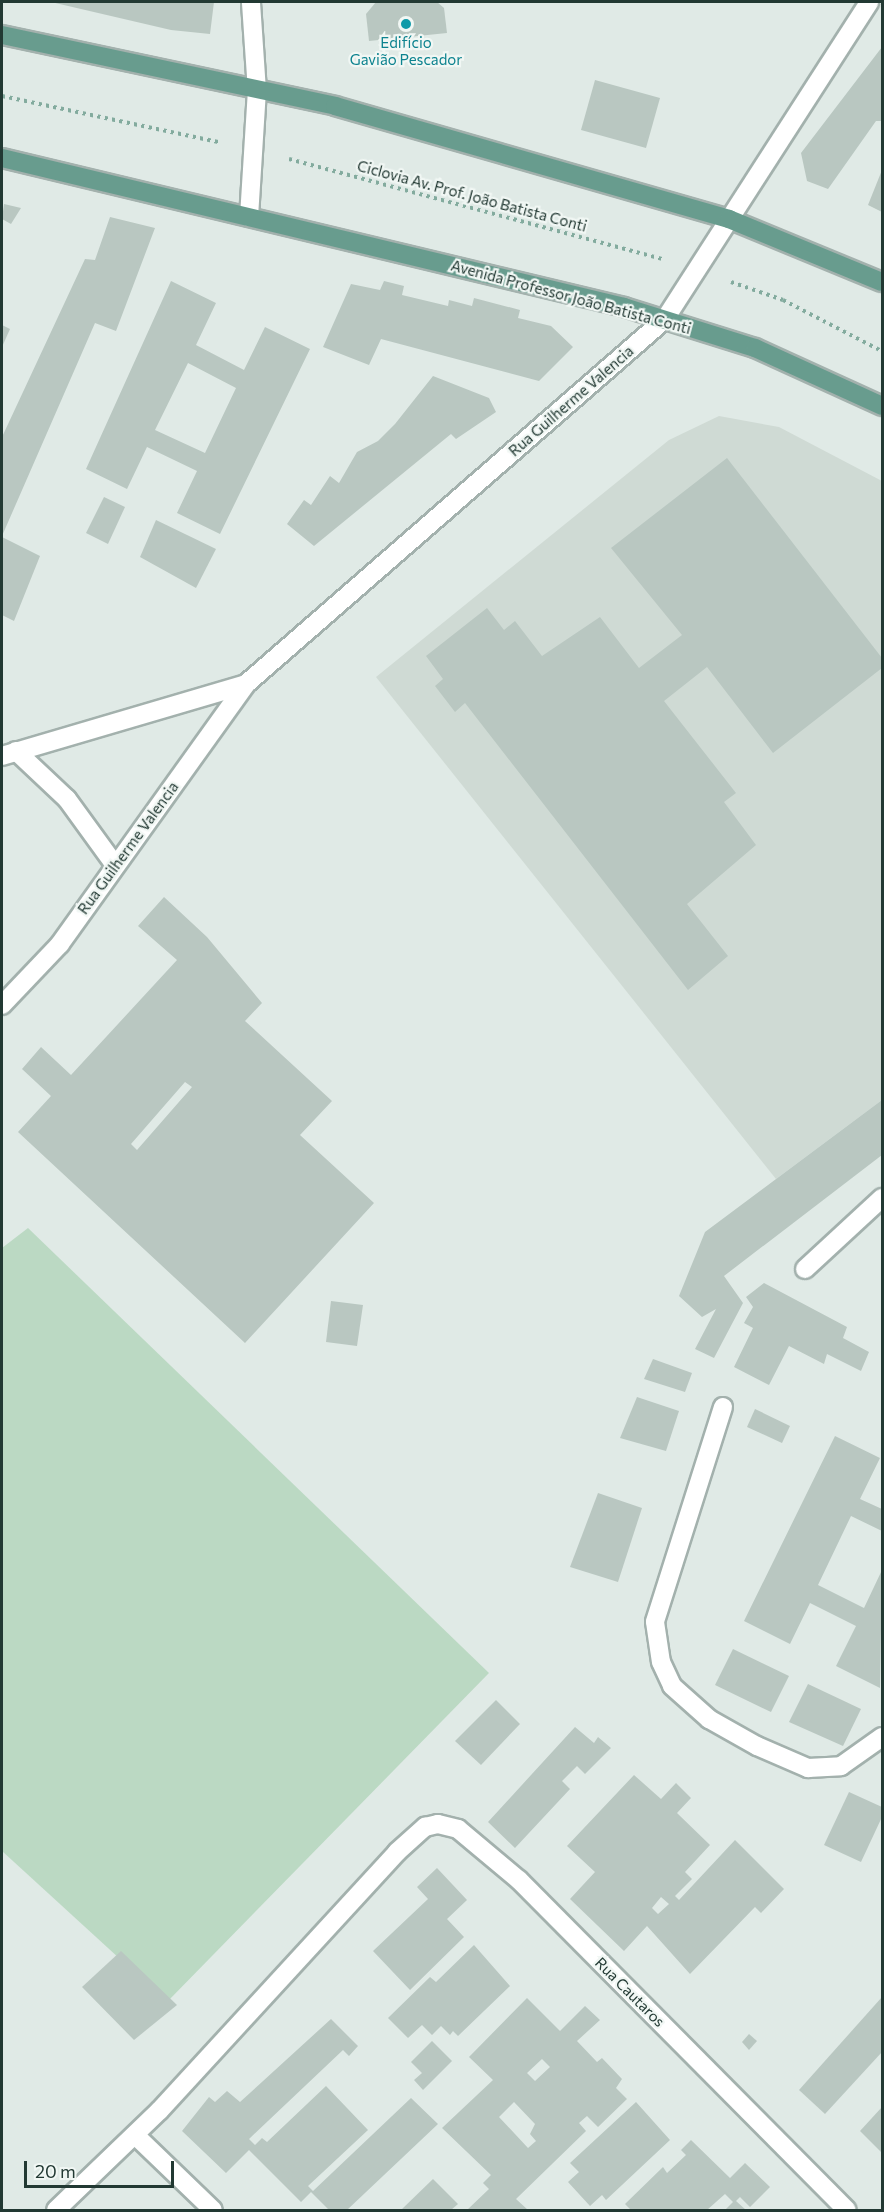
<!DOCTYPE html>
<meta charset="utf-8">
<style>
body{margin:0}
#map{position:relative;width:884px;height:2212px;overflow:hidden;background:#e0eae6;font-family:Commissioner,sans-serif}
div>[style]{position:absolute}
.built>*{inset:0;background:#cfdad4}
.green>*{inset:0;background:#bbd9c3}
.building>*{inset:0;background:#b9c7c1}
.path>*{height:4px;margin-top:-2px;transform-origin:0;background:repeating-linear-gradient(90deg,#83ab9e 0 3px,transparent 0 7.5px)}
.roads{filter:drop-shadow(2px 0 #a3b1ad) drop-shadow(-2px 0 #a3b1ad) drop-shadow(0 2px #a3b1ad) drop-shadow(0 -2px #a3b1ad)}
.minor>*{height:18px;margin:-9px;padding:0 9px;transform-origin:9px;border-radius:9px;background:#fff}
.major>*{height:18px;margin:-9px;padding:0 9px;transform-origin:9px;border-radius:9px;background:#689c8e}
.dots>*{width:16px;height:16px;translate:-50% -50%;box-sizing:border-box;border:3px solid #f1f7f4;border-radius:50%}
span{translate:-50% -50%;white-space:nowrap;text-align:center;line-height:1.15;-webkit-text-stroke:4.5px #f1f7f4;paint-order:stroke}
.culture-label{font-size:15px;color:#0d838f}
.street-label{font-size:15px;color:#223933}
.frame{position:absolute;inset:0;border:3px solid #223933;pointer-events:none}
.scale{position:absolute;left:24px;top:2161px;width:150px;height:27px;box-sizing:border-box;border:3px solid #223933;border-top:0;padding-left:8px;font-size:18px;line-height:21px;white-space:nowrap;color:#223933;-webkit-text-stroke:4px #f1f7f4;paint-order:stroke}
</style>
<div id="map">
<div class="built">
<i style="clip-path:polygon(719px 416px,779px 427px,882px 481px,882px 1100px,776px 1179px,376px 677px,669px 440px)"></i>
</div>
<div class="green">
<i style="clip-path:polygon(28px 1228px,489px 1673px,167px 2002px,2px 1851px,2px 1248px)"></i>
</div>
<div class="building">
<i style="clip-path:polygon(51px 2px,214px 2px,210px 34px,171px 30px)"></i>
<i style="clip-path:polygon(376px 2px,437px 2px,444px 8px,447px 33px,369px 41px,366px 14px)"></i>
<i style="clip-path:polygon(882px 47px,882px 121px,876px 121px,828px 189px,807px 181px,801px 153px)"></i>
<i style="clip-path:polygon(595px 80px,660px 98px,646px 148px,581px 130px)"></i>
<i style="clip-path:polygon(882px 170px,882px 212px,868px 205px)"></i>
<i style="clip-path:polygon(4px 204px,21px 208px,11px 224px,2px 219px)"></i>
<i style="clip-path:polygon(110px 217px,155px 228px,116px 331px,95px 323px,2px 536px,2px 437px,85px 259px,95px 260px)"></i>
<i style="clip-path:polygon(evenodd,171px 281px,216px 303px,196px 345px,244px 370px,265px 327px,310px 349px,220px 534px,177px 513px,197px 471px,147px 447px,127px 489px,86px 469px,171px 281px,188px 363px,236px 388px,205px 453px,155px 430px,188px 363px)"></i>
<i style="clip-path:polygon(384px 281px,404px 286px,402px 295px,448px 306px,449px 300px,472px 306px,474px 298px,520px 310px,518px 318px,551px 326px,573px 347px,539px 381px,381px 339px,369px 365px,323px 347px,351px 284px,380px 290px)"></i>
<i style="clip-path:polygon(2px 325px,10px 329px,2px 347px)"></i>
<i style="clip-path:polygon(433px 376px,489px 398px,496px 412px,456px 439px,451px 434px,314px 546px,287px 524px,304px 500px,311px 505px,330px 476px,339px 483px,357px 452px,378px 441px,395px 424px)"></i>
<i style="clip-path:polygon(727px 458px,882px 658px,882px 668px,773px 753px,707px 667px,664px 701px,736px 793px,724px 802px,756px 845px,687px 904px,728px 956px,688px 990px,465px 703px,455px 712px,435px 686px,443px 679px,426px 656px,487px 608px,504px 630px,515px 621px,542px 656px,600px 617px,639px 668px,682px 635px,611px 548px)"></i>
<i style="clip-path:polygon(104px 497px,125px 507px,108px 544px,86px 533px)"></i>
<i style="clip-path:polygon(156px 520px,216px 549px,196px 588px,140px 557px)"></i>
<i style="clip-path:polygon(2px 537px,40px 556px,14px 621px,2px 615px)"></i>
<i style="clip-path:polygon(evenodd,164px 897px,207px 937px,262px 1003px,245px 1021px,332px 1101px,300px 1135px,374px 1203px,245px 1343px,18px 1132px,51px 1096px,22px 1069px,41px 1047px,71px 1075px,177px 960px,138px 926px,164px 897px,185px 1082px,192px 1087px,137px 1150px,131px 1144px,185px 1082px)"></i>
<i style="clip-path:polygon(882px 1100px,882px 1155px,724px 1276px,743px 1303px,714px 1358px,695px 1349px,716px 1309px,702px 1317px,679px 1296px,705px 1232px)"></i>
<i style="clip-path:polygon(764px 1283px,847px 1327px,843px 1338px,869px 1352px,861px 1371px,827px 1354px,824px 1364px,789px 1346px,769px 1385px,734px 1367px,753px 1328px,744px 1323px,753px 1307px,746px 1297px)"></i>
<i style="clip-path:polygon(331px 1301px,363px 1305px,357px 1346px,326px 1342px)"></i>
<i style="clip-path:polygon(653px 1359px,692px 1373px,685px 1392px,644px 1379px)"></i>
<i style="clip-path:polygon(637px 1397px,679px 1411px,666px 1451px,620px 1438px)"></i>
<i style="clip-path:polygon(755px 1409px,790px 1426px,782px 1443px,747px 1427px)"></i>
<i style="clip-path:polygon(835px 1436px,880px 1458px,860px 1499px,882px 1509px,882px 1531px,851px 1516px,818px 1585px,864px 1608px,882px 1570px,880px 1688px,836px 1666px,856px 1626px,810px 1603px,790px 1644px,744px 1621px)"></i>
<i style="clip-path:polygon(598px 1493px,642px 1508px,618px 1582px,570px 1567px)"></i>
<i style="clip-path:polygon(733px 1649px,789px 1676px,771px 1712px,715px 1685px)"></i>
<i style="clip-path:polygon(808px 1684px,861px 1709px,843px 1746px,789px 1722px)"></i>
<i style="clip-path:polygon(496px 1700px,520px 1724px,481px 1765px,455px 1741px)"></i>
<i style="clip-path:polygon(575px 1727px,594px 1743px,598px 1737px,611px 1748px,585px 1774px,577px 1766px,562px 1781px,570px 1789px,515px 1848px,488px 1822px)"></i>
<i style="clip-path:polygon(evenodd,634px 1775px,661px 1799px,676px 1783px,691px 1798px,677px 1813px,710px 1845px,685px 1872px,692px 1879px,675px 1896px,679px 1900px,735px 1840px,784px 1889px,761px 1913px,755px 1907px,690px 1974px,647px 1926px,624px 1951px,570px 1899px,595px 1872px,567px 1846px,634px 1775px,661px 1897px,669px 1904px,658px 1914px,652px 1908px,661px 1897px)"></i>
<i style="clip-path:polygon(849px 1792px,882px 1807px,882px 1817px,861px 1862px,824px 1845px)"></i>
<i style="clip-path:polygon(437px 1868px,467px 1900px,447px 1919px,464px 1937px,410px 1990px,373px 1951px,428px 1899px,417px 1887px)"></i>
<i style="clip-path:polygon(474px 1945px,510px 1986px,458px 2036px,453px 2031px,450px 2035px,441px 2026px,432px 2035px,422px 2025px,408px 2038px,388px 2018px,430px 1977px,436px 1982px)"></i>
<i style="clip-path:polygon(121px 1951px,177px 2005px,134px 2040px,82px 1987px)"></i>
<i style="clip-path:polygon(882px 1997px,882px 2052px,825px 2114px,799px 2090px)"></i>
<i style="clip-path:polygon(evenodd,527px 1998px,560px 2031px,585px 2006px,600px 2020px,577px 2041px,597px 2062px,602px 2058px,622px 2079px,616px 2088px,627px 2099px,598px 2127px,587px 2116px,579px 2123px,586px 2131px,516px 2199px,528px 2210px,467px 2210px,489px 2189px,483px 2183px,491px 2175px,442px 2128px,493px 2080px,469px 2057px,527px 1998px,542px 2059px,550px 2067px,535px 2081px,527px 2073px,542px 2059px,527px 1998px,514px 2102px,535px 2124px,530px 2134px,536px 2141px,528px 2148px,499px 2117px,514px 2102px)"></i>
<i style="clip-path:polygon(331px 2019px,358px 2046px,349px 2056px,343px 2050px,249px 2139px,255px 2145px,262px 2138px,267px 2142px,326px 2086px,368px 2130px,308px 2186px,313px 2191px,411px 2098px,438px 2124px,347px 2210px,329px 2210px,311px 2192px,301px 2202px,249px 2150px,226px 2173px,182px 2131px,209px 2097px,215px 2102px,227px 2091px,240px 2102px)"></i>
<i style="clip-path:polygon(749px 2034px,757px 2041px,749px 2050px,742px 2042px)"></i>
<i style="clip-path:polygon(432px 2041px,452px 2061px,423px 2090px,414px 2080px,422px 2073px,411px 2062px)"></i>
<i style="clip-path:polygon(636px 2102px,670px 2140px,606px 2200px,602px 2195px,590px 2206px,568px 2182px,579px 2172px,570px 2163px)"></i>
<i style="clip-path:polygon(882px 2107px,882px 2153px,860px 2131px)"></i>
<i style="clip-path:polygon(691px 2140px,730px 2178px,745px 2163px,770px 2187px,750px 2207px,740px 2197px,736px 2201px,746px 2210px,725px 2210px,733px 2202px,725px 2194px,707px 2210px,631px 2210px,625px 2204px,663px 2167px,667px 2173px,686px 2155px,681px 2150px)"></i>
<i style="clip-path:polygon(433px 2179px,458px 2204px,451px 2210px,401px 2210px)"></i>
</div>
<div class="path">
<i style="left:2px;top:96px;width:221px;rotate:12deg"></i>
<i style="left:289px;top:159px;width:386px;rotate:15deg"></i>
<i style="left:731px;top:282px;width:55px;rotate:19.1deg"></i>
<i style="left:783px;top:300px;width:111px;rotate:27.3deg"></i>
</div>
<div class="roads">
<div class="minor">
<i style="left:249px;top:217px;width:126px;rotate:-86.4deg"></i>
<i style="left:257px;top:91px;width:89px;rotate:-93.9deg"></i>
<i style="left:16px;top:751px;width:70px;rotate:43.3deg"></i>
<i style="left:67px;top:799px;width:82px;rotate:54deg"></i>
<i style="left:2px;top:756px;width:254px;rotate:-16.4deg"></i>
<i style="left:2px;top:1005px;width:84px;rotate:-46.4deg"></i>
<i style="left:60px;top:944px;width:320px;rotate:-54.4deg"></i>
<i style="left:246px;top:684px;width:556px;rotate:-41.06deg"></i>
<i style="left:665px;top:319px;width:377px;rotate:-57.2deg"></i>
<i style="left:805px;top:1269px;width:105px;rotate:-42.7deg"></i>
<i style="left:723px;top:1407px;width:225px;rotate:107.6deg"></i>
<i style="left:655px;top:1622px;width:40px;rotate:81.5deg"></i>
<i style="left:661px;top:1662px;width:26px;rotate:65deg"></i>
<i style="left:672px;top:1686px;width:50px;rotate:41.7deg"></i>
<i style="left:709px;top:1719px;width:55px;rotate:29.4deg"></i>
<i style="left:757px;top:1746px;width:56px;rotate:23.3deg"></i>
<i style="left:808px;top:1768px;width:33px;rotate:-3deg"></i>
<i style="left:841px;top:1766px;width:50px;rotate:-35.3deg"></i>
<i style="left:135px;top:2135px;width:108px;rotate:43.9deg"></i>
<i style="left:56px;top:2210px;width:144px;rotate:-43.9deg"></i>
<i style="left:160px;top:2110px;width:350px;rotate:-47.4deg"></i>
<i style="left:397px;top:1852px;width:38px;rotate:-42deg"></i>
<i style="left:425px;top:1827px;width:13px;rotate:-13deg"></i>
<i style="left:438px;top:1824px;width:21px;rotate:14deg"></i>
<i style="left:458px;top:1829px;width:80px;rotate:39.9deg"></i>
<i style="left:519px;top:1880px;width:465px;rotate:45.2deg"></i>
</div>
<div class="major">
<i style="left:2px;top:35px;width:340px;rotate:12deg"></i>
<i style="left:335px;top:106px;width:410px;rotate:16deg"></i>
<i style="left:729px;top:219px;width:165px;rotate:22.4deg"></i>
<i style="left:2px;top:158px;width:640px;rotate:13.47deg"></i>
<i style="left:624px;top:307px;width:137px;rotate:17.4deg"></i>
<i style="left:755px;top:348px;width:140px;rotate:24.5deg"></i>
</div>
</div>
<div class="dots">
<i style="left:406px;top:24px;background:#0f9aa8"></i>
</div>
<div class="culture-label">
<span style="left:406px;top:51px">Edifício<br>Gavião Pescador</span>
</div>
<div class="street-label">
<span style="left:472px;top:196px;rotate:15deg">Ciclovia Av. Prof. João Batista Conti</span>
<span style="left:571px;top:297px;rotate:15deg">Avenida Professor João Batista Conti</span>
<span style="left:571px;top:401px;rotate:-41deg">Rua Guilherme Valencia</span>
<span style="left:128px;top:848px;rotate:-54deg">Rua Guilherme Valencia</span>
<span style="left:630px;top:1992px;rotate:45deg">Rua Cautaros</span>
</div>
<div class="frame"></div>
<div class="scale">20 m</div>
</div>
